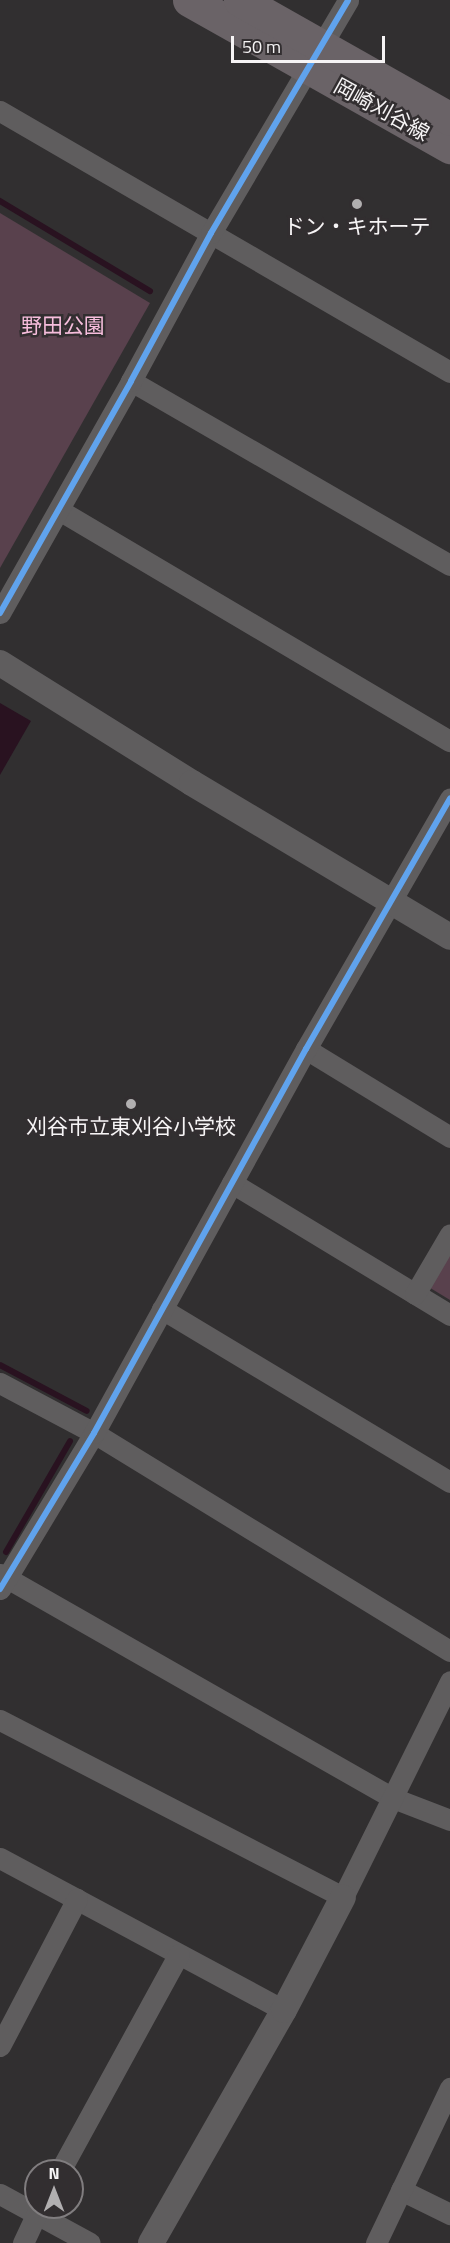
<!DOCTYPE html>
<meta charset="utf-8">
<style>
body{margin:0}
#map{position:relative;width:450px;height:2243px;overflow:hidden;background:#312f30;font-family:"Titillium Web","Noto Sans JP",sans-serif}
div>[style]{position:absolute}
.green>*{inset:0;background:#59414d}
.water>*{inset:0;background:#291220}
.stream>*{height:6px;margin:-3px;padding:0 3px;transform-origin:3px;border-radius:3px;background:#291220}
.minor>*{height:21px;margin:-10.5px;padding:0 10.5px;transform-origin:10.5px;border-radius:10.5px;background:#5f5d5e}
.tertiary>*{height:26px;margin:-13px;padding:0 13px;transform-origin:13px;border-radius:13px;background:#5f5d5e}
.primary>*{height:33px;margin:-16.5px;padding:0 16.5px;transform-origin:16.5px;border-radius:16.5px;background:#6a6367}
.cycleway>*{height:6px;margin:-3px;padding:0 3px;transform-origin:3px;border-radius:3px;background:#60a3ed}
.dots>*{width:16px;height:16px;translate:-50% -50%;box-sizing:border-box;border:3px solid #322e30;border-radius:50%}
span{translate:-50% -50%;white-space:nowrap;text-align:center;line-height:1.15;-webkit-text-stroke:5px #322e30;paint-order:stroke}
.street-label{font-size:21px;color:#f6f4f5}
.poi-label{font-size:21px;color:#f6f4f5}
.park-label{font-size:21px;color:#f6bddc}
.north{position:absolute;left:24px;top:2159px;width:60px;height:60px;box-sizing:border-box;background:#322e30;border:2px solid #807d7f;border-radius:50%;rotate:0deg;font-size:16px;font-weight:700;line-height:24px;text-align:center;color:#f6f4f5}
.north::after{content:'';display:block;margin:auto;width:21px;height:27px;background:#b1afb0;clip-path:polygon(50% 0,100% 100%,50% 72%,0 100%)}
.scale{position:absolute;left:231px;top:36px;width:154px;height:27px;box-sizing:border-box;border:3px solid #f6f4f5;border-top:0;padding-left:8px;font-size:18px;line-height:21px;white-space:nowrap;color:#f6f4f5;-webkit-text-stroke:4px #322e30;paint-order:stroke}
</style>
<div id="map">
<div class="green">
<i style="clip-path:polygon(0 213px,150px 303px,0 568px)"></i>
<i style="clip-path:polygon(450px 1248px,450px 1300px,427px 1286px)"></i>
</div>
<div class="water">
<i style="clip-path:polygon(0 703px,31px 721px,0 775px)"></i>
</div>
<div class="stream">
<i style="left:0;top:201px;width:175px;rotate:31deg"></i>
<i style="left:0;top:1365px;width:98px;rotate:27.9deg"></i>
<i style="left:6px;top:1552px;width:128px;rotate:-60deg"></i>
</div>
<div class="minor">
<i style="left:0;top:111px;width:520px;rotate:30.11deg"></i>
<i style="left:131px;top:381px;width:368px;rotate:30deg"></i>
<i style="left:59px;top:510px;width:454px;rotate:30.6deg"></i>
<i style="left:0;top:613px;width:266px;rotate:-60.5deg"></i>
<i style="left:131px;top:381px;width:168px;rotate:-61.6deg"></i>
<i style="left:211px;top:233px;width:270px;rotate:-59.5deg"></i>
<i style="left:306px;top:1049px;width:169px;rotate:31.4deg"></i>
<i style="left:232px;top:1183px;width:255px;rotate:31.2deg"></i>
<i style="left:415px;top:1294px;width:69px;rotate:-59.7deg"></i>
<i style="left:162px;top:1309px;width:336px;rotate:31deg"></i>
<i style="left:0;top:1383px;width:106px;rotate:28deg"></i>
<i style="left:94px;top:1433px;width:417px;rotate:31.5deg"></i>
<i style="left:0;top:1574px;width:452px;rotate:29.7deg"></i>
<i style="left:393px;top:1798px;width:61px;rotate:21.1deg"></i>
<i style="left:0;top:1589px;width:182px;rotate:-58.9deg"></i>
<i style="left:94px;top:1433px;width:439px;rotate:-61.1deg"></i>
<i style="left:306px;top:1049px;width:289px;rotate:-60.1deg"></i>
<i style="left:0;top:1720px;width:386px;rotate:27.3deg"></i>
<i style="left:343px;top:1897px;width:241px;rotate:-63.6deg"></i>
<i style="left:0;top:1858px;width:322px;rotate:28.2deg"></i>
<i style="left:0;top:2046px;width:166px;rotate:-62.4deg"></i>
<i style="left:60px;top:2171px;width:247px;rotate:-61.3deg"></i>
<i style="left:401px;top:2190px;width:55px;rotate:26.1deg"></i>
<i style="left:0;top:2194px;width:102px;rotate:28.6deg"></i>
<i style="left:23px;top:2243px;width:40px;rotate:-65deg"></i>
<i style="left:376px;top:2243px;width:172px;rotate:-64.5deg"></i>
</div>
<div class="tertiary">
<i style="left:0;top:663px;width:226px;rotate:32deg"></i>
<i style="left:192px;top:783px;width:300px;rotate:30.8deg"></i>
<i style="left:151px;top:2243px;width:268px;rotate:-60.3deg"></i>
<i style="left:284px;top:2010px;width:127px;rotate:-62.4deg"></i>
</div>
<div class="primary">
<i style="left:189px;top:0;width:300px;rotate:29.4deg"></i>
<i style="left:240px;top:0;width:241px;rotate:29.5deg"></i>
</div>
<div class="cycleway">
<i style="left:0;top:613px;width:266px;rotate:-60.5deg"></i>
<i style="left:131px;top:381px;width:168px;rotate:-61.6deg"></i>
<i style="left:211px;top:233px;width:270px;rotate:-59.5deg"></i>
<i style="left:0;top:1589px;width:182px;rotate:-58.9deg"></i>
<i style="left:94px;top:1433px;width:439px;rotate:-61.1deg"></i>
<i style="left:306px;top:1049px;width:289px;rotate:-60.1deg"></i>
</div>
<div class="dots">
<i style="left:357px;top:204px;background:#b1afb0"></i>
<i style="left:131px;top:1104px;background:#b1afb0"></i>
</div>
<div class="street-label">
<span style="left:382px;top:109px;rotate:29deg">岡崎刈谷線</span>
</div>
<div class="poi-label">
<span style="left:357px;top:226px">ドン・キホーテ</span>
<span style="left:131px;top:1126px">刈谷市立東刈谷小学校</span>
</div>
<div class="park-label">
<span style="left:63px;top:325px">野田公園</span>
</div>
<div class="north">N</div>
<div class="scale">50 m</div>
</div>
